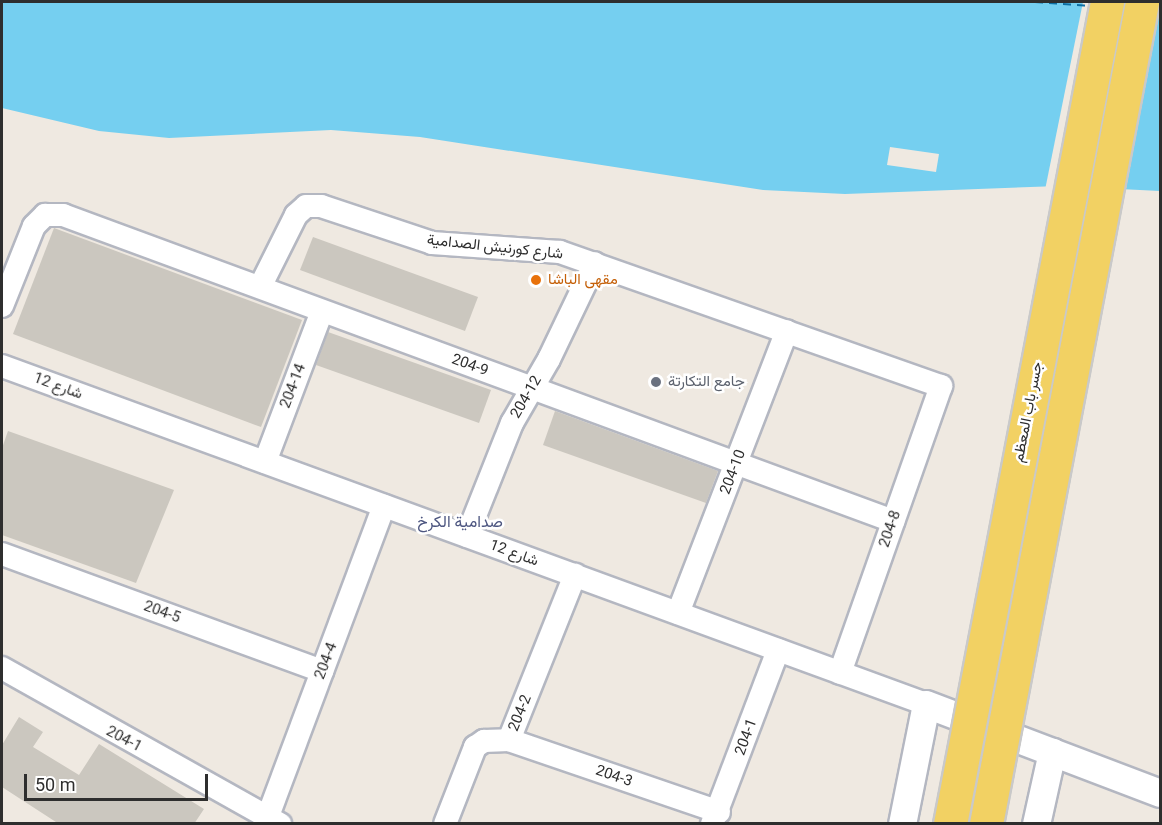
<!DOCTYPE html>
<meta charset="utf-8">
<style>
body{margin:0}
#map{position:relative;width:1162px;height:825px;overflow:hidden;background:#efe9e1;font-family:Roboto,Vazirmatn,sans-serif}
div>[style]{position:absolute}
.water>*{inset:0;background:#75cff0}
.pier>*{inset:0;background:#efe9e1}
.ferry>*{height:1.5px;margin-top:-0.75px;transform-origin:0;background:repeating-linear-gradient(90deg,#0d6fa3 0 8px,transparent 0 14px)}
.building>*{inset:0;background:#cbc7bf}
.roads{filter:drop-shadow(2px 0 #b4b7c1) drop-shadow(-2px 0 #b4b7c1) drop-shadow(0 2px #b4b7c1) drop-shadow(0 -2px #b4b7c1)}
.minor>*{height:22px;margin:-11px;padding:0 11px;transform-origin:11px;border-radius:11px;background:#fff}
.tertiary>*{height:27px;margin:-13.5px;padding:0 13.5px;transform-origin:13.5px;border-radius:13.5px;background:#fff}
.bridges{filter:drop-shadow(2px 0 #c9c9c9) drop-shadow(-2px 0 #c9c9c9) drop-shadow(0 2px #c9c9c9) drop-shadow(0 -2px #c9c9c9)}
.primary-bridge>*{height:33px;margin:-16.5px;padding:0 16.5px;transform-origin:16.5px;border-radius:16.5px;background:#f2d163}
.dots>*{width:16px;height:16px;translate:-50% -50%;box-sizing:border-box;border:3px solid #fff;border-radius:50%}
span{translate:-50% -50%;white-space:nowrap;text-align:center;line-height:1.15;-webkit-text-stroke:5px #fff;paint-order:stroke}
.street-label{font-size:15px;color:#2e2e2e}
.food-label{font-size:15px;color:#c56008}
.left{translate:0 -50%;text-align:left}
.worship-label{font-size:15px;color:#5b616d}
.neighbourhood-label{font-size:16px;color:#4d5680}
.frame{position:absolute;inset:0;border:3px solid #2e2e2e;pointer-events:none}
.scale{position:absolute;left:24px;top:774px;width:184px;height:27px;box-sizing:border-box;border:3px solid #2e2e2e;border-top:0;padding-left:8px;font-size:18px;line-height:21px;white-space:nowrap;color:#2e2e2e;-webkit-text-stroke:4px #fff;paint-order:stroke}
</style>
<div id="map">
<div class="water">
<i style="clip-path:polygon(2px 2px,1160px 2px,1160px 191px,1059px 186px,845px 194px,763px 190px,420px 137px,331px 130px,169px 138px,99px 131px,2px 108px)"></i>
</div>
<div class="pier">
<i style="clip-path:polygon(1083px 2px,1160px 2px,1125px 193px,1045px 190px)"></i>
<i style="clip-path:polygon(890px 147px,939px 154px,936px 172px,887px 165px)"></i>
</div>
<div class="ferry">
<i style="left:1035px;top:2px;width:56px;rotate:4.1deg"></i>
</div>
<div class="building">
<i style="clip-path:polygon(54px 228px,302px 320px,261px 427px,13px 334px)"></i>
<i style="clip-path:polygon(313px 237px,478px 297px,465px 331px,300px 270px)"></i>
<i style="clip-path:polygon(328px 332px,491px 390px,479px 423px,316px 365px)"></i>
<i style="clip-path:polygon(555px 411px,718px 471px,706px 503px,543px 445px)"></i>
<i style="clip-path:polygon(8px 431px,174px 490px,136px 583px,2px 535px,2px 448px)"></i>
<i style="clip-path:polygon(19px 717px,43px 732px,33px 747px,79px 775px,99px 744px,204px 809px,194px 824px,59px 824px,2px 787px,2px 745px)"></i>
</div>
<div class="roads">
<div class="minor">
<i style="left:260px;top:287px;width:80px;rotate:-63.4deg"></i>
<i style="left:296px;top:215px;width:13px;rotate:-42deg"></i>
<i style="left:306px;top:206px;width:15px"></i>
<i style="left:321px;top:206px;width:117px;rotate:18.4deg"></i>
<i style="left:432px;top:243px;width:128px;rotate:4deg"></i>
<i style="left:560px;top:252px;width:404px;rotate:19.4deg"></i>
<i style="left:941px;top:386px;width:304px;rotate:109.4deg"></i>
<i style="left:2px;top:306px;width:86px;rotate:-68.2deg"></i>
<i style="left:34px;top:226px;width:16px;rotate:-45deg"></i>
<i style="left:45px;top:215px;width:18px"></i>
<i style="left:63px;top:215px;width:885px;rotate:20.24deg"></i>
<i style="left:2px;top:366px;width:984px;rotate:20.09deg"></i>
<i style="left:265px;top:462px;width:161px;rotate:-69.3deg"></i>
<i style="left:467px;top:536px;width:122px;rotate:-68.3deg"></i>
<i style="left:512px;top:423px;width:74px;rotate:-60deg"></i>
<i style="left:549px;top:359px;width:106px;rotate:-64.4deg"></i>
<i style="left:2px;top:554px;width:341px;rotate:20.1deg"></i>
<i style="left:678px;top:613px;width:302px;rotate:-68.9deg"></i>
<i style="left:2px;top:668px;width:319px;rotate:29.3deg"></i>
<i style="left:509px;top:740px;width:222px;rotate:18.9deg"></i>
<i style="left:268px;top:816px;width:331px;rotate:-69.5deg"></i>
<i style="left:445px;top:824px;width:83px;rotate:-68.7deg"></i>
<i style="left:475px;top:747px;width:11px;rotate:-34deg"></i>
<i style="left:484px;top:741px;width:25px;rotate:-2deg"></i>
<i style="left:509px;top:740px;width:178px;rotate:-68.2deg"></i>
<i style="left:712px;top:824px;width:186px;rotate:-69.2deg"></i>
</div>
<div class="tertiary">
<i style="left:902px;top:824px;width:122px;rotate:-78.7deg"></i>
<i style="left:926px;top:704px;width:250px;rotate:20.8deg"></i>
<i style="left:1036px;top:824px;width:74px;rotate:-77.5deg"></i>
</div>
</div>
<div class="bridges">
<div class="primary-bridge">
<i style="left:950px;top:824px;width:837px;rotate:-79.19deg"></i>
<i style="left:986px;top:824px;width:837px;rotate:-79.25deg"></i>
</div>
</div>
<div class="dots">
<i style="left:536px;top:280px;background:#e8710a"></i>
<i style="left:656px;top:382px;background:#6b7280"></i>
</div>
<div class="street-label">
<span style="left:495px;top:247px;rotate:6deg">شارع كورنيش الصدامية</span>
<span style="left:470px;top:365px;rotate:20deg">204-9</span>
<span style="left:58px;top:386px;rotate:20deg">شارع 12</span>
<span style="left:293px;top:386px;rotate:-69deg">204-14</span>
<span style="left:526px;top:397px;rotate:-60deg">204-12</span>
<span style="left:1028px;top:412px;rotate:-79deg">جسر باب المعظم</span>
<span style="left:733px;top:472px;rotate:-69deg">204-10</span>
<span style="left:890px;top:529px;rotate:-71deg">204-8</span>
<span style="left:514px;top:553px;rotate:20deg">شارع 12</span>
<span style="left:162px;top:612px;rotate:20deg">204-5</span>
<span style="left:326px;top:661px;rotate:-69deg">204-4</span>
<span style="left:520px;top:713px;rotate:-68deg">204-2</span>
<span style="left:746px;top:737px;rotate:-70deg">204-1</span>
<span style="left:124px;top:739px;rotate:28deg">204-1</span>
<span style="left:614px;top:776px;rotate:19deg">204-3</span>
</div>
<div class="food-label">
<span class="left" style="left:548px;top:280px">مقهى الباشا</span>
</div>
<div class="worship-label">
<span class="left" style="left:668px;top:382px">جامع التكارتة</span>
</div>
<div class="neighbourhood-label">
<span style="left:460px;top:522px">صدامية الكرخ</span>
</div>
<div class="frame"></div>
<div class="scale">50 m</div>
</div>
